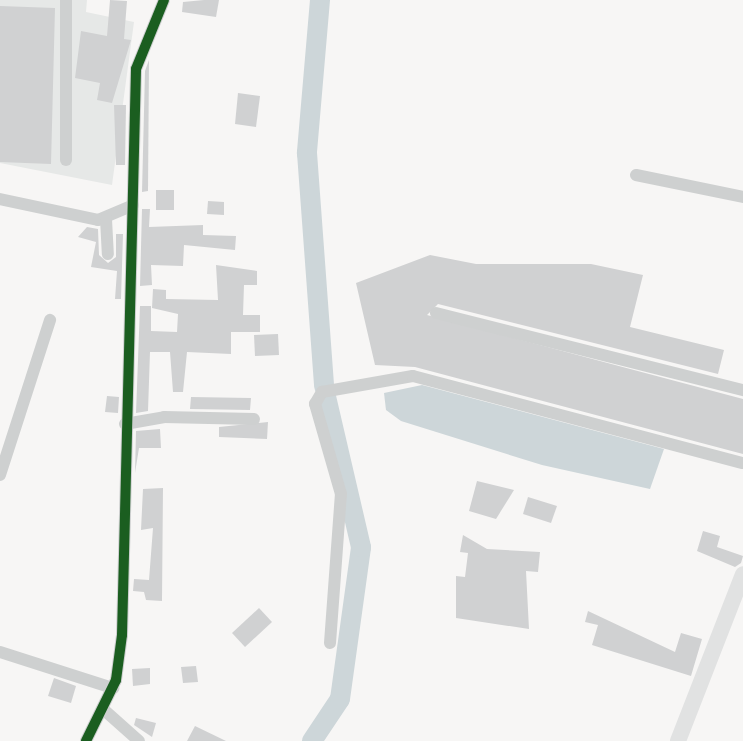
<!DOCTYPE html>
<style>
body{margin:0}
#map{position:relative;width:743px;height:741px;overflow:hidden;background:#f7f6f5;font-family:"Sofia Sans Condensed",sans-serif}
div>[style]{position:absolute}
.built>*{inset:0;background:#e6e8e7}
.water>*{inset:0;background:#cdd6d9}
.river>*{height:20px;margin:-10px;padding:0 10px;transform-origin:10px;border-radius:10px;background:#cdd6d9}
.building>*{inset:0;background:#d0d1d2}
.minor>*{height:12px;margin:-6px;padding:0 6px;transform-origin:6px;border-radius:6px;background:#ced0d0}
.major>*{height:16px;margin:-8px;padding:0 8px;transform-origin:8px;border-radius:8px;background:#e1e2e2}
.cycleway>*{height:10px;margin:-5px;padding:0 5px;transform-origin:5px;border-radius:5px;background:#1b5e20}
span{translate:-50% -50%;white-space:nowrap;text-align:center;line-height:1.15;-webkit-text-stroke:8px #fff;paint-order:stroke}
</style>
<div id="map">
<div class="built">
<i style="clip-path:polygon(0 0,87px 0,86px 12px,134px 22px,112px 185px,0 163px)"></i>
</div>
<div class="water">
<i style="clip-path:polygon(422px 385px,664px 449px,650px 489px,542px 465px,401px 421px,386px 410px,384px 393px)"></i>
</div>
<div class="river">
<i style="left:320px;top:0;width:154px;rotate:94.9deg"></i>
<i style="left:307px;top:153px;width:234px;rotate:85.8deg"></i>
<i style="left:312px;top:741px;width:50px;rotate:-56.3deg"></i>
<i style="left:340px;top:699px;width:153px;rotate:-82.1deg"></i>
<i style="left:361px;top:547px;width:155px;rotate:-103.1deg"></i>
</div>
<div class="building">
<i style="clip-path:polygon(110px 0,127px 1px,124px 39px,131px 40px,112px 103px,97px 100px,100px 83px,75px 78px,81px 31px,107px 36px)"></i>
<i style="clip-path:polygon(204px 0,219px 0,216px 17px,182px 12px,183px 2px)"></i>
<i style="clip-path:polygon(0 6px,55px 8px,51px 164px,0 162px)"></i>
<i style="clip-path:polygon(149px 60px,148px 191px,142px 192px,145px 71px)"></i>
<i style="clip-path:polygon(238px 93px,260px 96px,256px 127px,235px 124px)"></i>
<i style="clip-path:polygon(114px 105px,126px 105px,125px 165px,116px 165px)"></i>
<i style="clip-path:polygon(156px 190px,174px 190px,174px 210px,156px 210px)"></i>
<i style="clip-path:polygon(208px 201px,224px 202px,224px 215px,207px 214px)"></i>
<i style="clip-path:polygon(142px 209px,150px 209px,149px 227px,203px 225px,203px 235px,236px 236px,235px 250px,184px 245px,183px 266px,151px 265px,152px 285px,140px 286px)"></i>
<i style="clip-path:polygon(87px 227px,98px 229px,99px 255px,108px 263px,116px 257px,116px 234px,123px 234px,121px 299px,115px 299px,117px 271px,91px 267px,96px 242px,78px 237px)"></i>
<i style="clip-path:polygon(430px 255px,476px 264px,591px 264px,643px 275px,630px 327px,724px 350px,718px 374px,438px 304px,427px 315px,743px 399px,743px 454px,415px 367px,375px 365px,356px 283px)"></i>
<i style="clip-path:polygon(216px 265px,257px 271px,257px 285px,244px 285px,243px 315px,260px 315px,260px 332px,231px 332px,231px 354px,187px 352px,183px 392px,173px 392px,170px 352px,150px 352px,148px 411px,136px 413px,140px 306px,151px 306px,151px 331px,177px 332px,178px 314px,152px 308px,153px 289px,166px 290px,166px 299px,218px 300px)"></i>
<i style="clip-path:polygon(278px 334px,279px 355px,255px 356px,254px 335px)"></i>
<i style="clip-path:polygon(107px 396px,119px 397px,118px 413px,105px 412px)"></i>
<i style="clip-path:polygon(191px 397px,251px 398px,250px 410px,190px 409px)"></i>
<i style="clip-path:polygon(268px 422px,267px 439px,219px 437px,219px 427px)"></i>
<i style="clip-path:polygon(160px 429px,161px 448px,139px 448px,135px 473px,136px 431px)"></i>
<i style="clip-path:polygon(477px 481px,514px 490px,496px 519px,469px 511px)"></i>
<i style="clip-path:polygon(163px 488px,162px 601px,146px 600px,144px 592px,133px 591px,134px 579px,149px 580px,153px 528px,141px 530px,143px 489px)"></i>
<i style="clip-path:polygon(528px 497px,557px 506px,551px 523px,523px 514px)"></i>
<i style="clip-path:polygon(703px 531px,720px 536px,717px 547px,743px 556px,741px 563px,735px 567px,697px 551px)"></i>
<i style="clip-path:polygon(463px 535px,487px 549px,540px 552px,538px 572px,526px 571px,529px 629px,456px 618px,456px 576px,465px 577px,468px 553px,460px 552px)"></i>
<i style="clip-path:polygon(259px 608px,272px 622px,245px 647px,232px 633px)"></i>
<i style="clip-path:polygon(588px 611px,675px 652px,681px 633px,702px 639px,691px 676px,592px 645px,598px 625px,585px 622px)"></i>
<i style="clip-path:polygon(196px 666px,198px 682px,183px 683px,181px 667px)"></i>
<i style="clip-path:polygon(150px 668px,150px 684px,133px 686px,132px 669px)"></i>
<i style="clip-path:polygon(54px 678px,76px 686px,71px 703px,48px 696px)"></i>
<i style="clip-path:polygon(136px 718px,156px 723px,152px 737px,134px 725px)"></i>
<i style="clip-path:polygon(195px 726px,226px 741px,187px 741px)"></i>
</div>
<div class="minor">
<i style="left:66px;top:160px;width:160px;rotate:-90deg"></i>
<i style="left:636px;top:175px;width:109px;rotate:11.6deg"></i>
<i style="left:0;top:199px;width:100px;rotate:12.1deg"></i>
<i style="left:98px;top:220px;width:38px;rotate:-23deg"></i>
<i style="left:106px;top:219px;width:35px;rotate:87deg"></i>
<i style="left:436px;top:313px;width:317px;rotate:14.1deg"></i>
<i style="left:125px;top:424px;width:40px;rotate:-10deg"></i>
<i style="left:164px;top:417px;width:90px;rotate:1.3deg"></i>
<i style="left:0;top:475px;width:163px;rotate:-72.1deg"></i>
<i style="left:330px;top:643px;width:149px;rotate:-85.8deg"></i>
<i style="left:341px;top:494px;width:94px;rotate:-106.1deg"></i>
<i style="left:315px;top:404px;width:14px;rotate:-60deg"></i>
<i style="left:322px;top:392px;width:92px;rotate:-10deg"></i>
<i style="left:413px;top:376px;width:341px;rotate:14.8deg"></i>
<i style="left:0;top:652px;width:119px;rotate:17.7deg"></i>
<i style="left:103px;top:709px;width:48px;rotate:41.6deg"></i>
<i style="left:86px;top:741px;width:68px;rotate:-63.8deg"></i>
<i style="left:116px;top:680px;width:45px;rotate:-82.4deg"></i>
<i style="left:122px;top:635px;width:566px;rotate:-88.58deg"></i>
<i style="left:136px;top:69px;width:74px;rotate:-67.9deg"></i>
</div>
<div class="major">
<i style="left:678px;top:741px;width:179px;rotate:-68.7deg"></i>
</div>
<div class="cycleway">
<i style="left:86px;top:741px;width:68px;rotate:-63.8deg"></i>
<i style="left:116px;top:680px;width:45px;rotate:-82.4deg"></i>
<i style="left:122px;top:635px;width:566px;rotate:-88.58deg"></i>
<i style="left:136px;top:69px;width:74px;rotate:-67.9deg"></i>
</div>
</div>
